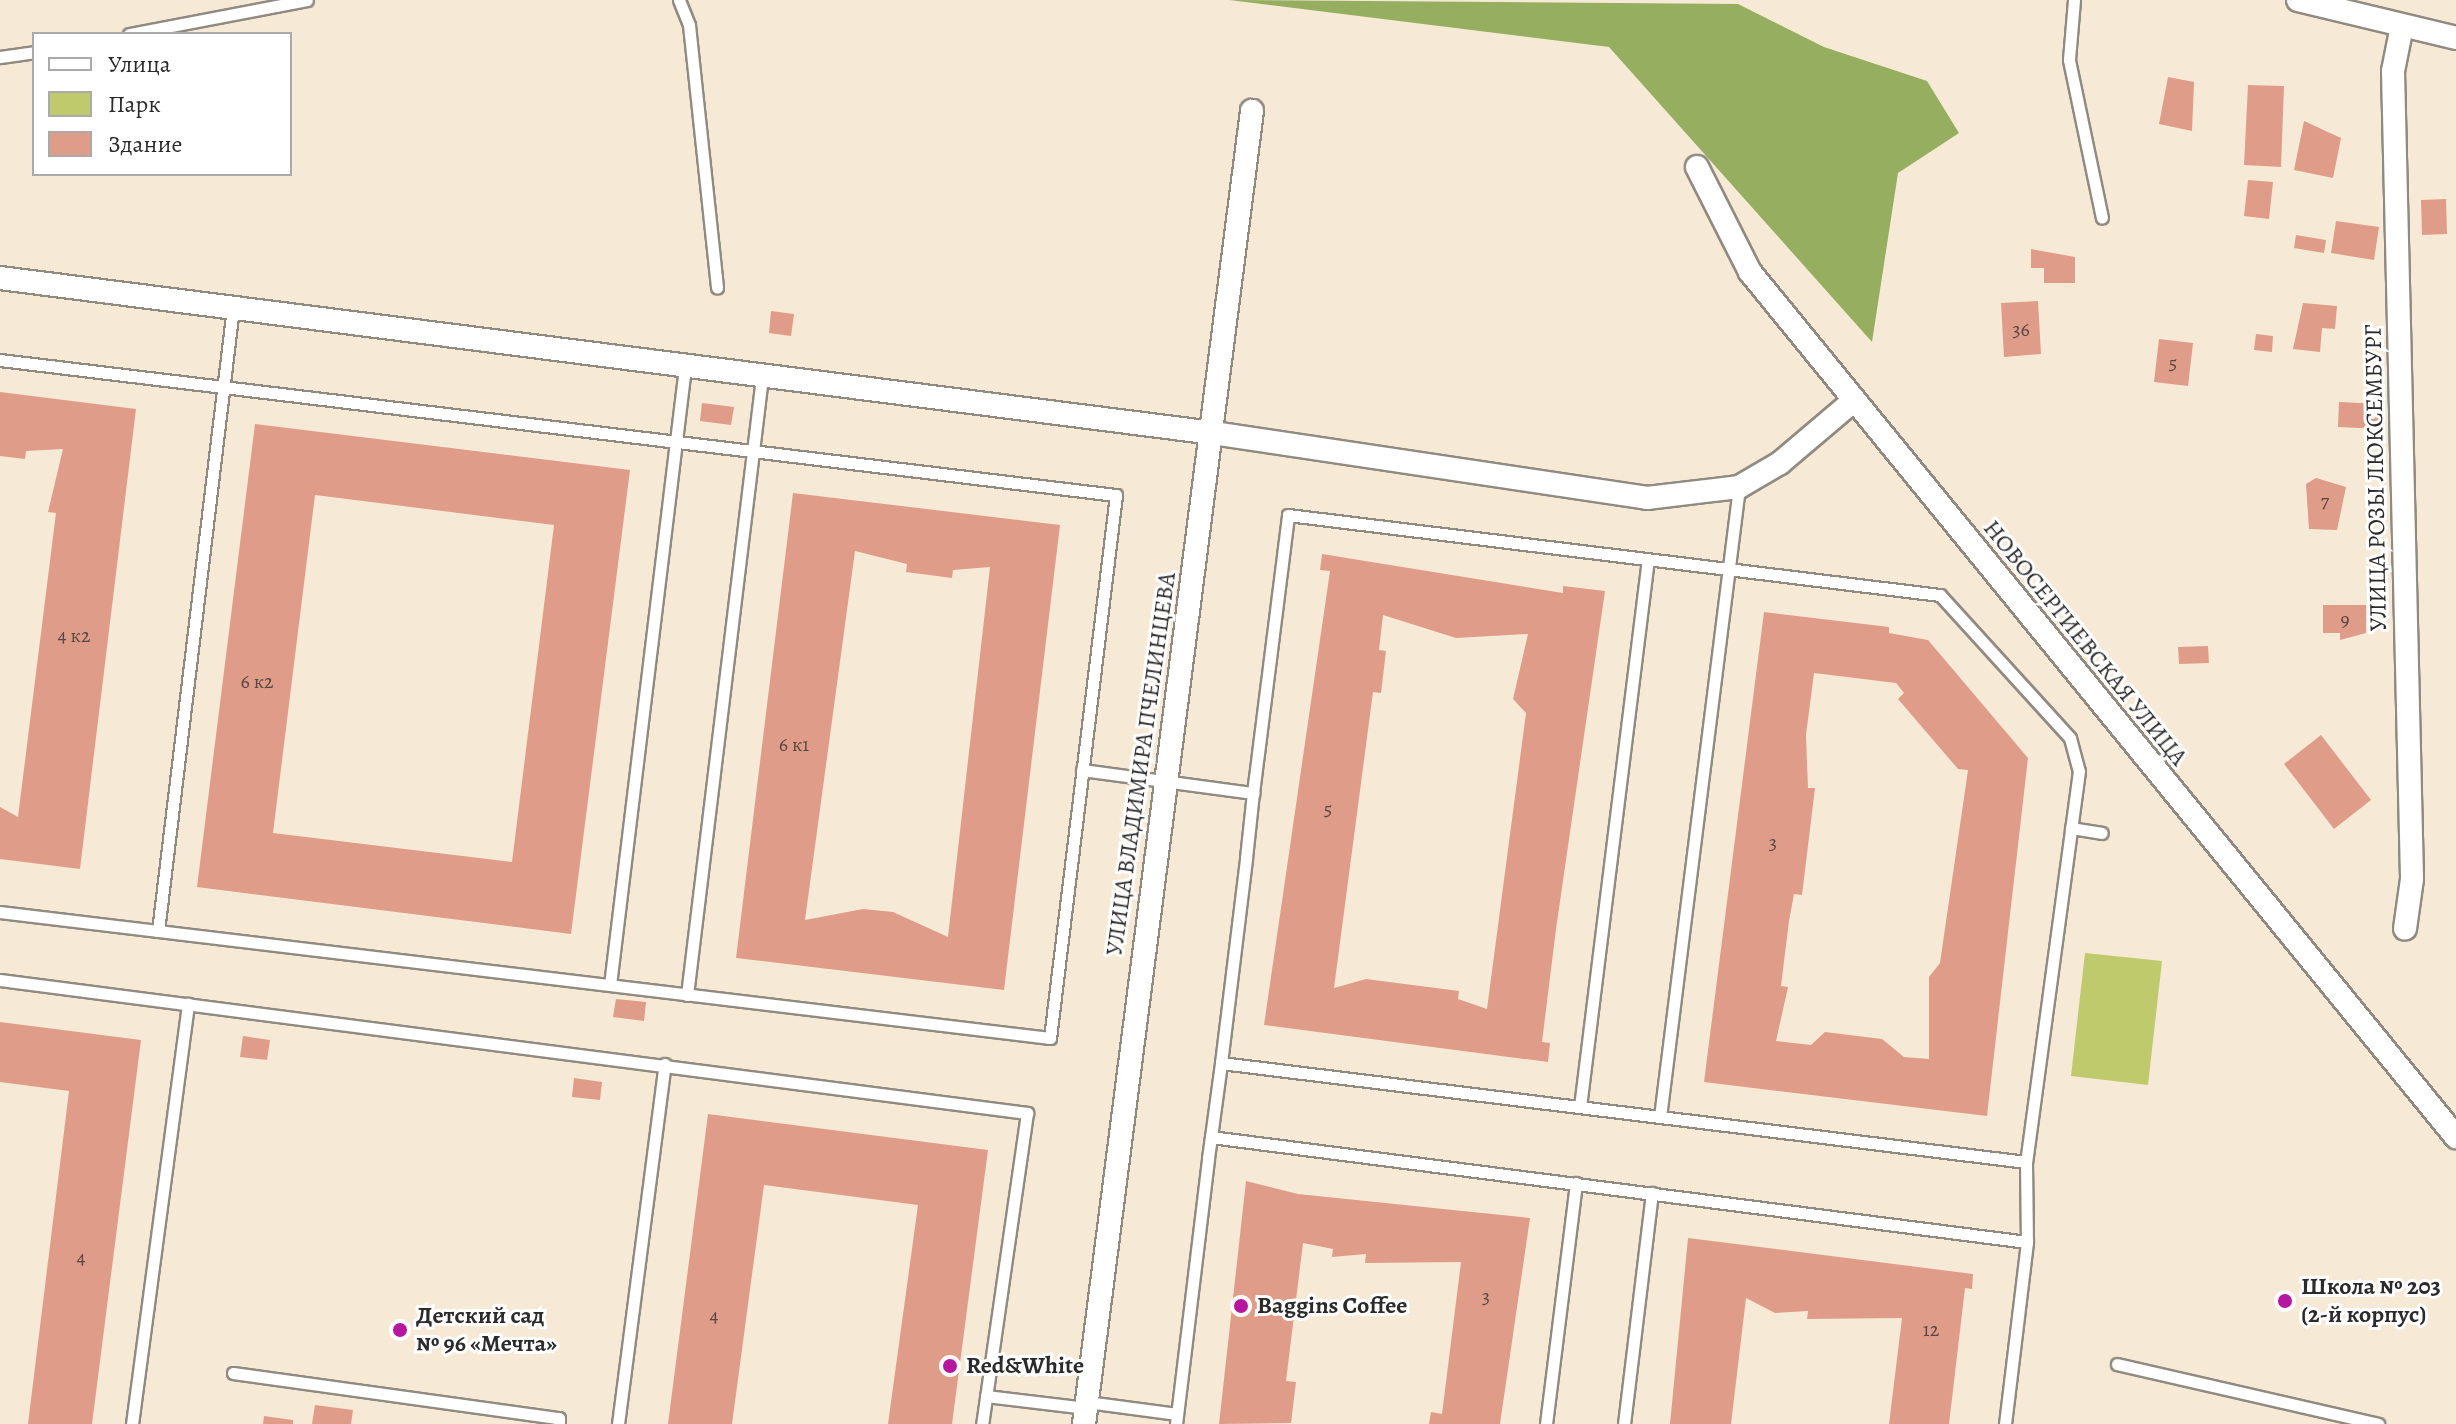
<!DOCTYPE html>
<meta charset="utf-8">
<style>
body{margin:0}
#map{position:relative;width:2456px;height:1424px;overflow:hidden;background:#f6ead6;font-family:Alegreya,serif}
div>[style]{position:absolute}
.green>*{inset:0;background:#beca6c}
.forest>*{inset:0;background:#96ae60}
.building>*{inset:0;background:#df9c88}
.roads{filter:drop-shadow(2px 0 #908a80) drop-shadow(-2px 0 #908a80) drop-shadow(0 2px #908a80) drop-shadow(0 -2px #908a80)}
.service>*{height:11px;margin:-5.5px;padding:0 5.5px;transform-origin:5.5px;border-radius:5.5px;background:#fff}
.minor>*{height:22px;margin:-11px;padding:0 11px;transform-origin:11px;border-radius:11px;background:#fff}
.dots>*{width:22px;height:22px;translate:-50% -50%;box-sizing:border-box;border:4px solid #fff;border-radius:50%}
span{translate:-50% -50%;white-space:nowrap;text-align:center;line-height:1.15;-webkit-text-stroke:6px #fff;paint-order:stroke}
.number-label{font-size:20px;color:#584742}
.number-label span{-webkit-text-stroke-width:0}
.street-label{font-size:24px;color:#2b2b2b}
.poi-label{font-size:24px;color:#2b2b2b;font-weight:700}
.left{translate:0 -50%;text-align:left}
.legend{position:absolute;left:32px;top:32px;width:260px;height:144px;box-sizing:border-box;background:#fff;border:2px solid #aaa;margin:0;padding:10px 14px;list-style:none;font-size:24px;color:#2b2b2b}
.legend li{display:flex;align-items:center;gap:16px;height:40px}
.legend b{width:40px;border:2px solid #aaa}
</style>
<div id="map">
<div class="green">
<i style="clip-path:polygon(2085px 953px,2162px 961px,2148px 1085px,2071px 1076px)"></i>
</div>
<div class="forest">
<i style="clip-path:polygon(1229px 0,1738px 4px,1824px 47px,1927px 81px,1959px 133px,1898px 173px,1872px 342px,1609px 47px)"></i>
</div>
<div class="building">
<i style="clip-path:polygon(2168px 77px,2194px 82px,2192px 131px,2159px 124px)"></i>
<i style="clip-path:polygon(2248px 85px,2284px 86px,2281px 167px,2244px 165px)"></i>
<i style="clip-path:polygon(2304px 121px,2341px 138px,2333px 178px,2294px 170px)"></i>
<i style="clip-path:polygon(2248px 180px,2273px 182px,2269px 219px,2244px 216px)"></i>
<i style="clip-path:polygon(2446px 199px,2447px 234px,2422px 235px,2421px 200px)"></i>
<i style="clip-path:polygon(2336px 221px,2379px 227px,2374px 260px,2331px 253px)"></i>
<i style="clip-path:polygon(2296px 235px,2326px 240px,2324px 253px,2294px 248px)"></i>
<i style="clip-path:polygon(2031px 249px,2075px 257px,2075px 283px,2044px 283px,2044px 268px,2031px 268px)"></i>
<i style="clip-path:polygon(2038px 301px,2041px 354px,2004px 357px,2001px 303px)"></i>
<i style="clip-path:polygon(2303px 303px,2337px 306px,2335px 329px,2322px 328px,2320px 352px,2293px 349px)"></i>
<i style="clip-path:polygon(771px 311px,794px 314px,791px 336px,769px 333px)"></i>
<i style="clip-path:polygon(2256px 334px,2273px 336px,2272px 352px,2254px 350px)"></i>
<i style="clip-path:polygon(2159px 339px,2193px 343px,2188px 386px,2154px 382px)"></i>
<i style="clip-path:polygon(0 392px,136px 409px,80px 869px,0 859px,0 807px,18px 817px,56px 513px,48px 512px,63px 449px,26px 451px,25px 459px,0 456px)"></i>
<i style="clip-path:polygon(2339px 402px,2381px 404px,2380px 429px,2338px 427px)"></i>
<i style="clip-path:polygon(702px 403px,734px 407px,731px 425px,700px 421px)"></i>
<i style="clip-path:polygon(evenodd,255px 424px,630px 470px,571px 934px,197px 887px,255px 424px,315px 495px,554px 525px,512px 862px,273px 833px,315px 495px)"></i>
<i style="clip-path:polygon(2316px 478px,2346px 487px,2337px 530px,2309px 529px,2306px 484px)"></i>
<i style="clip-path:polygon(evenodd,793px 493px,1060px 525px,1004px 990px,736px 958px,793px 493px,855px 551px,907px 564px,906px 572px,952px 578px,953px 570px,990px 567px,948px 937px,893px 912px,863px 909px,805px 920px,855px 551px)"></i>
<i style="clip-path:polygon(evenodd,1322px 554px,1563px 593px,1563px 586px,1605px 591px,1556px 929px,1542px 1042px,1550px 1043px,1548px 1062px,1264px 1025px,1330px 571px,1320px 570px,1322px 554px,1383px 615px,1456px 638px,1528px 634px,1513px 699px,1526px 713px,1487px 1009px,1458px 999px,1459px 991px,1366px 979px,1334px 988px,1373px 692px,1381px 693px,1386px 651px,1379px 650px,1383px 615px)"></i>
<i style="clip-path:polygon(2323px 605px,2366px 605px,2366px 633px,2340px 640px,2340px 633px,2323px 633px)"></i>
<i style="clip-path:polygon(evenodd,1764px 612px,1889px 627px,1889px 633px,1928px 640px,2028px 758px,1987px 1116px,1704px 1082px,1764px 612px,1814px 673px,1896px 683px,1904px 693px,1898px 699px,1958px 769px,1968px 770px,1940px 963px,1929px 977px,1929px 1059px,1904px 1057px,1882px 1039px,1825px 1032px,1811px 1045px,1776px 1041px,1788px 987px,1781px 986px,1789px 921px,1794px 894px,1802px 895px,1815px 788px,1808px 788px,1806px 735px,1814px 673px)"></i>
<i style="clip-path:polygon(2208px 646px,2209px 663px,2179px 664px,2178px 647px)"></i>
<i style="clip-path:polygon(2321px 735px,2371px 800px,2334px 829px,2284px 764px)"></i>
<i style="clip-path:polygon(616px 999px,646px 1002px,644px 1021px,613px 1017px)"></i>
<i style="clip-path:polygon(0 1022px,141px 1040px,92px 1424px,28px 1424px,69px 1091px,0 1082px)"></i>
<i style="clip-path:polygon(243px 1036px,270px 1040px,267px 1060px,240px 1057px)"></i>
<i style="clip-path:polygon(574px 1078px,602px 1082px,600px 1100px,572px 1097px)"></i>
<i style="clip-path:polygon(708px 1114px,988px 1150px,952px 1424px,888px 1424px,918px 1205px,764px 1185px,732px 1424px,668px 1424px)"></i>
<i style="clip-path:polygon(1246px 1181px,1298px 1194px,1530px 1218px,1500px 1424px,1429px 1424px,1431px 1412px,1442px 1414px,1461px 1262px,1365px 1263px,1366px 1254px,1332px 1257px,1333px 1249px,1303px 1243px,1286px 1381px,1296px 1382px,1291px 1423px,1219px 1424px)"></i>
<i style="clip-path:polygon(1688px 1238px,1973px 1274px,1972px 1289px,1965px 1288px,1949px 1424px,1889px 1424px,1902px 1318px,1807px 1319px,1808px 1311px,1775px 1313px,1746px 1298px,1731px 1424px,1670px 1424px)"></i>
<i style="clip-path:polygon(315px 1405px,353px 1410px,351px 1424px,312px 1424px)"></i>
<i style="clip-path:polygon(264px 1416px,293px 1420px,293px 1424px,263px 1424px)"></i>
</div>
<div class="roads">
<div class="service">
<i style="left:679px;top:0;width:27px;rotate:68deg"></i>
<i style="left:689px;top:25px;width:264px;rotate:83.9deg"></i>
<i style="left:2074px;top:0;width:60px;rotate:94.8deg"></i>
<i style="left:2069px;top:60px;width:161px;rotate:78.2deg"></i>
<i style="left:129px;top:34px;width:181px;rotate:-10.8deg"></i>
<i style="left:0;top:57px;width:34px;rotate:-8deg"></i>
<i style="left:0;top:360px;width:1124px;rotate:6.9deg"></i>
<i style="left:1116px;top:495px;width:547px;rotate:96.93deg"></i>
<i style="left:1050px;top:1038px;width:1058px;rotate:-173.16deg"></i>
<i style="left:1082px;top:770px;width:173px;rotate:7.7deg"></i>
<i style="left:2071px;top:828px;width:31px;rotate:9deg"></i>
<i style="left:158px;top:931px;width:627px;rotate:-83.14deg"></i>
<i style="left:0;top:980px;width:1036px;rotate:7.38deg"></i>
<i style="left:1027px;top:1113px;width:314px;rotate:98.2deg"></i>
<i style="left:610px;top:985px;width:623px;rotate:-83.08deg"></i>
<i style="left:687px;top:995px;width:623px;rotate:-83.08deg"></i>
<i style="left:1221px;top:1063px;width:811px;rotate:7.01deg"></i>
<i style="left:1580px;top:1107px;width:552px;rotate:-82.93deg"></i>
<i style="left:1660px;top:1117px;width:635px;rotate:-82.85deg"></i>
<i style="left:2117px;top:1364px;width:268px;rotate:12.9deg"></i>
<i style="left:233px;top:1373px;width:329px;rotate:7.9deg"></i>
<i style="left:559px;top:1418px;width:6px;rotate:90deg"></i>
<i style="left:986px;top:1396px;width:101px;rotate:6.8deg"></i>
<i style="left:1087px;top:1402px;width:91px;rotate:7.6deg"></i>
<i style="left:132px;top:1424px;width:424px;rotate:-82.4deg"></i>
<i style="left:618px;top:1424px;width:363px;rotate:-82.6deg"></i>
<i style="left:1176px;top:1424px;width:268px;rotate:-83.1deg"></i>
<i style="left:1208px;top:1158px;width:21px;rotate:-82deg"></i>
<i style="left:1211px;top:1137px;width:75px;rotate:-82.3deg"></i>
<i style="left:1221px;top:1063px;width:207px;rotate:-83deg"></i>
<i style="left:1246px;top:858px;width:65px;rotate:-83.9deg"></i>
<i style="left:1253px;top:793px;width:280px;rotate:-82.8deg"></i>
<i style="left:1288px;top:515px;width:657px;rotate:7deg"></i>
<i style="left:1940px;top:595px;width:193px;rotate:47.7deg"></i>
<i style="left:2070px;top:738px;width:34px;rotate:75deg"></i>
<i style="left:2079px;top:771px;width:395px;rotate:97.7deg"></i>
<i style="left:2026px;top:1162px;width:80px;rotate:89.3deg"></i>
<i style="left:2027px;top:1242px;width:823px;rotate:-172.67deg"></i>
<i style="left:1546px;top:1424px;width:243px;rotate:-82.9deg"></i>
<i style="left:1624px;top:1424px;width:233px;rotate:-83.1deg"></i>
<i style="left:2005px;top:1424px;width:183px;rotate:-83.1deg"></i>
</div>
<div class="minor">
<i style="left:2298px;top:0;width:163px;rotate:13.5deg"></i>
<i style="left:2402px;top:26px;width:46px;rotate:101.3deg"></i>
<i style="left:2393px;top:71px;width:808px;rotate:88.65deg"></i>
<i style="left:2412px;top:879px;width:50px;rotate:98deg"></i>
<i style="left:1697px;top:167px;width:118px;rotate:63.2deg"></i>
<i style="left:1750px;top:272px;width:1117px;rotate:50.78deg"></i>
<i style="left:0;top:278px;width:1223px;rotate:7.28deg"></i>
<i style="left:1213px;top:433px;width:439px;rotate:8.5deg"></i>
<i style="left:1647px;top:498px;width:93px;rotate:-6.8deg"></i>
<i style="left:1739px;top:487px;width:48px;rotate:-30.3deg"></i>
<i style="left:1780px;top:463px;width:96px;rotate:-40.3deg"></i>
<i style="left:1084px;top:1424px;width:1324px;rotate:-82.71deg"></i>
</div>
</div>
<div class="dots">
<i style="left:2285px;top:1301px;background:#b5179e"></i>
<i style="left:1241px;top:1306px;background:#b5179e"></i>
<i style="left:400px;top:1330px;background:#b5179e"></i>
<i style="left:950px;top:1366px;background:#b5179e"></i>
</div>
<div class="number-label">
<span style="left:2021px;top:329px">36</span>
<span style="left:2173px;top:362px">5</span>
<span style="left:2325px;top:500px">7</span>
<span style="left:2345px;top:619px">9</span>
<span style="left:74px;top:635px">4 к2</span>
<span style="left:257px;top:681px">6 к2</span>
<span style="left:794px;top:744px">6 к1</span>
<span style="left:1328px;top:808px">5</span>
<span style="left:1773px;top:842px">3</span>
<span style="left:81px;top:1257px">4</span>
<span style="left:1486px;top:1296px">3</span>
<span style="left:714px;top:1315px">4</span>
<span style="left:1931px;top:1329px">12</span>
</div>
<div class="street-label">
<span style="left:2376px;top:478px;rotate:-91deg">УЛИЦА РОЗЫ ЛЮКСЕМБУРГ</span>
<span style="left:2085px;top:643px;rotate:51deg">НОВОСЕРГИЕВСКАЯ УЛИЦА</span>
<span style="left:1141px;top:764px;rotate:-82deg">УЛИЦА ВЛАДИМИРА ПЧЕЛИНЦЕВА</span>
</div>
<div class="poi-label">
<span class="left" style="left:2301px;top:1301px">Школа № 203<br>(2-й корпус)</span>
<span class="left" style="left:1257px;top:1306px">Baggins Coffee</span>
<span class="left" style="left:416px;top:1330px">Детский сад<br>№ 96 «Мечта»</span>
<span class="left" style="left:966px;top:1366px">Red&amp;White</span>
</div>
<ul class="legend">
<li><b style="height:10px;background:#fff"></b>Улица</li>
<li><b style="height:22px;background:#beca6c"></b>Парк</li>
<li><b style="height:22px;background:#df9c88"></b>Здание</li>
</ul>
</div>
